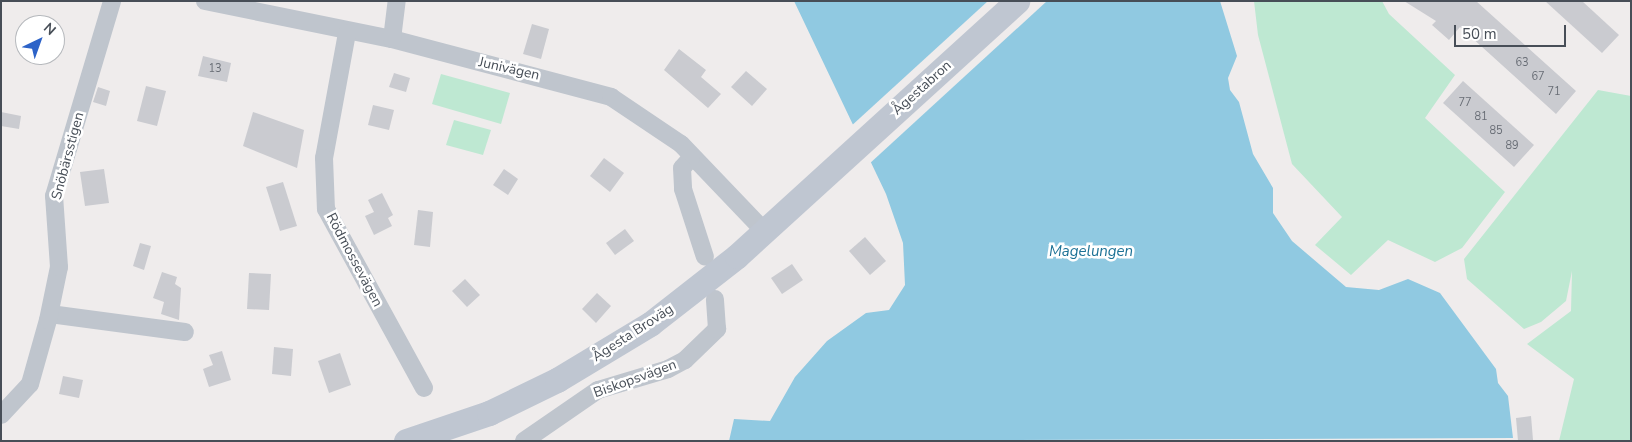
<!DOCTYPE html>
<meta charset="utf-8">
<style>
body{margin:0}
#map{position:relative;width:1632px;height:442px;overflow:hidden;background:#efecec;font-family:"Nunito Sans",sans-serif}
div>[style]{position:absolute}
.green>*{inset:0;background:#bee8d2}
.water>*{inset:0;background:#90c9e1}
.pier>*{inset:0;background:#efecec}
.building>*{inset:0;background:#cacbd0}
.street>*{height:18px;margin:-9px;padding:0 9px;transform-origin:9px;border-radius:9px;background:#bfc5cd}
.secondary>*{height:25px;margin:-12.5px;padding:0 12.5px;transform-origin:12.5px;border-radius:12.5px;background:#bfc6d1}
span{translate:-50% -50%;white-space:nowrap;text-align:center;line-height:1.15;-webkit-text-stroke:5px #fff;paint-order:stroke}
.number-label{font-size:11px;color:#686d75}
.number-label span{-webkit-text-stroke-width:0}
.street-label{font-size:14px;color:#474e57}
.water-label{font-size:15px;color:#1c7195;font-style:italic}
.frame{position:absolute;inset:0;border:2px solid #474e57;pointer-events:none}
.north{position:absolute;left:15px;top:15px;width:50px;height:50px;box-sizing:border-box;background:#fff;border:1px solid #b5b8bc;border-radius:50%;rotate:42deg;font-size:14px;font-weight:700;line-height:20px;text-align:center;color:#474e57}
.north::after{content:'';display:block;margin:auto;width:18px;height:22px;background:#2d63c8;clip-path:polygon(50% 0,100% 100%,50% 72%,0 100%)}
.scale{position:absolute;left:1454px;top:25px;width:112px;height:22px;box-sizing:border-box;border:2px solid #474e57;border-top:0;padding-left:6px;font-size:15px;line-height:18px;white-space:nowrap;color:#474e57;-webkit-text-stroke:4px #fff;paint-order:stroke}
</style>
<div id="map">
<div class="green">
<i style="clip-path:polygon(1254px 1px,1382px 1px,1389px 14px,1455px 75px,1425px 118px,1505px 192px,1462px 248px,1435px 262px,1388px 240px,1351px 275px,1315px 245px,1342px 217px,1292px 164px,1258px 35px)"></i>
<i style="clip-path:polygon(441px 74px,510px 93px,501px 124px,432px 104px)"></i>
<i style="clip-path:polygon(1598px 90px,1631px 96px,1631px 441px,1559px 441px,1574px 379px,1527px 344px,1571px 311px,1572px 271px,1566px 301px,1541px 322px,1524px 329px,1467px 279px,1464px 259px)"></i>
<i style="clip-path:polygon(454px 120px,491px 130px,483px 155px,446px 145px)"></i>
</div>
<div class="water">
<i style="clip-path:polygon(794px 1px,1220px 1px,1237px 56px,1228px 78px,1230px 90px,1239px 102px,1253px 154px,1273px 188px,1273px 213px,1292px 241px,1346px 287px,1379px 290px,1408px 279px,1440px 293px,1496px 369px,1498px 383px,1508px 396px,1513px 438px,729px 441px,734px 419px,770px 421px,795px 377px,827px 341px,866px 313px,889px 310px,905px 285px,903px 243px,886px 194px)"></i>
</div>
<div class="pier">
<i style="clip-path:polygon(988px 1px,1047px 1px,868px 165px,849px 128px)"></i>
</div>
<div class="building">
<i style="clip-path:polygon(1404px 1px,1476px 1px,1576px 91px,1556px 114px,1460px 27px,1449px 40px,1432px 25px,1436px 21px)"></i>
<i style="clip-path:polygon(1545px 1px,1582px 1px,1619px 35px,1602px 53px)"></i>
<i style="clip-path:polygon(532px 24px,549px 29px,541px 59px,523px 54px)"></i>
<i style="clip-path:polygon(679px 49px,706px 70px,701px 77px,721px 94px,708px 108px,664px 70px)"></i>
<i style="clip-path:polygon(203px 56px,231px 63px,227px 82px,198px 76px)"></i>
<i style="clip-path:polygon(746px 71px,767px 89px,752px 106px,731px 87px)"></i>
<i style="clip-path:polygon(394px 73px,410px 78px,406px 92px,389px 87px)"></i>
<i style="clip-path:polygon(1463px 81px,1534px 145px,1514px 167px,1443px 103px)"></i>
<i style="clip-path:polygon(146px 86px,166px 91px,157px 126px,137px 121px)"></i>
<i style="clip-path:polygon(98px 87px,110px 91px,106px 106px,93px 102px)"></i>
<i style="clip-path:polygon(373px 105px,394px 110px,389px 130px,368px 125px)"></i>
<i style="clip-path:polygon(1px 112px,21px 116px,19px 129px,1px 126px)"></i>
<i style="clip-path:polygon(253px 112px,304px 130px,297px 168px,243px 146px)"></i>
<i style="clip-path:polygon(604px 158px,624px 173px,610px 192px,590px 176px)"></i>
<i style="clip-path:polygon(104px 169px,109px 203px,85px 206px,80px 172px)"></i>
<i style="clip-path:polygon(504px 169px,518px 179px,508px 195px,493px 185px)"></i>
<i style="clip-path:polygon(283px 182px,297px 226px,280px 231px,266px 187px)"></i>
<i style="clip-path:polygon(382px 193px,393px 215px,388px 218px,392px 226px,374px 235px,365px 216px,374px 212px,368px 200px)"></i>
<i style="clip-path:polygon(418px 210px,433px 212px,430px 247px,414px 245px)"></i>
<i style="clip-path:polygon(625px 229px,634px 241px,615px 255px,606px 243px)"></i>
<i style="clip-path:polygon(865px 237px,886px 261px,870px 275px,849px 251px)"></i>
<i style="clip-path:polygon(140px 243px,151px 246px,144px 270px,133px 266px)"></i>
<i style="clip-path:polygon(792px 264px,803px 280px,782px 294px,771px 278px)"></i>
<i style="clip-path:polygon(162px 272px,177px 277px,175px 284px,181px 288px,179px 320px,161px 314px,164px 302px,153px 298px)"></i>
<i style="clip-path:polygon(249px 273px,271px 274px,269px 310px,247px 309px)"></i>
<i style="clip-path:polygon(465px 279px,480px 295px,467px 307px,452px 291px)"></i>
<i style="clip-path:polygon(597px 293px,611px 306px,596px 323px,582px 309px)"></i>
<i style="clip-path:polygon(274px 347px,293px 349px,291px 376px,272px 374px)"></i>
<i style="clip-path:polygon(222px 351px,231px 380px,209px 387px,203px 369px,213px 365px,209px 355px)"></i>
<i style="clip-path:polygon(340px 353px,351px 385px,329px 393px,318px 361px)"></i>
<i style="clip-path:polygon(63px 376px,83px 380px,79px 398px,59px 394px)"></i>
<i style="clip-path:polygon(1531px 416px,1533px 440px,1518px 441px,1516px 418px)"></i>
</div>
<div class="street">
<i style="left:205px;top:1px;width:191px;rotate:11.5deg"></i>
<i style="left:392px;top:39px;width:227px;rotate:14.8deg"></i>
<i style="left:611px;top:97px;width:84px;rotate:33.9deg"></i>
<i style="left:681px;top:144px;width:122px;rotate:46.3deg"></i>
<i style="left:347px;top:33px;width:127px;rotate:100.4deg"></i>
<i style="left:324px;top:158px;width:51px;rotate:87.8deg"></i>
<i style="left:326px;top:209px;width:204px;rotate:61.3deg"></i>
<i style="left:392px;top:39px;width:38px;rotate:-83deg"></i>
<i style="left:691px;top:158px;width:13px;rotate:132deg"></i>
<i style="left:682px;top:168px;width:21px;rotate:87deg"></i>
<i style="left:683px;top:189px;width:71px;rotate:72.1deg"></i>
<i style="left:50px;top:314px;width:136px;rotate:7.6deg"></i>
<i style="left:1px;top:415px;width:42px;rotate:-46.9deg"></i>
<i style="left:30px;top:384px;width:66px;rotate:-74.3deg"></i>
<i style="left:48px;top:320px;width:54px;rotate:-78.3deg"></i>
<i style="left:59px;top:267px;width:71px;rotate:-94deg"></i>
<i style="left:54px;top:196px;width:203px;rotate:-73.4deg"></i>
<i style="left:524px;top:441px;width:90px;rotate:-34.6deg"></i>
<i style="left:598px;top:390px;width:73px;rotate:-16.7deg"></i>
<i style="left:668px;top:369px;width:19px;rotate:-28deg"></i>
<i style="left:685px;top:360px;width:45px;rotate:-44.1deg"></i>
<i style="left:717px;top:329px;width:30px;rotate:-94deg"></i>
</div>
<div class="secondary">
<i style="left:406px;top:441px;width:88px;rotate:-18.6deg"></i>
<i style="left:489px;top:413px;width:76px;rotate:-25.9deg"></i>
<i style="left:557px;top:380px;width:109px;rotate:-31.1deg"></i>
<i style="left:650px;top:324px;width:110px;rotate:-38deg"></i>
<i style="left:737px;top:256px;width:379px;rotate:-42.3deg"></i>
</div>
<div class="number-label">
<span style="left:1522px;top:63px">63</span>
<span style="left:215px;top:69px">13</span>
<span style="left:1538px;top:77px">67</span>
<span style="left:1554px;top:92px">71</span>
<span style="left:1465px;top:103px">77</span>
<span style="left:1481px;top:117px">81</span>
<span style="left:1496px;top:131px">85</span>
<span style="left:1512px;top:146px">89</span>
</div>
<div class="street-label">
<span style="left:509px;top:69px;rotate:13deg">Junivägen</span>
<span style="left:922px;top:88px;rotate:-42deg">Ågestabron</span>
<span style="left:68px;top:156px;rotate:-75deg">Snöbärsstigen</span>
<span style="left:354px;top:260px;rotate:62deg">Rödmossevägen</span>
<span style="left:633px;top:333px;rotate:-33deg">Ågesta Broväg</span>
<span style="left:635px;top:379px;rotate:-20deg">Biskopsvägen</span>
</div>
<div class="water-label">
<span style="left:1091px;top:252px">Magelungen</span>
</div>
<div class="frame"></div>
<div class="north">N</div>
<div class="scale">50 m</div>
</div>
